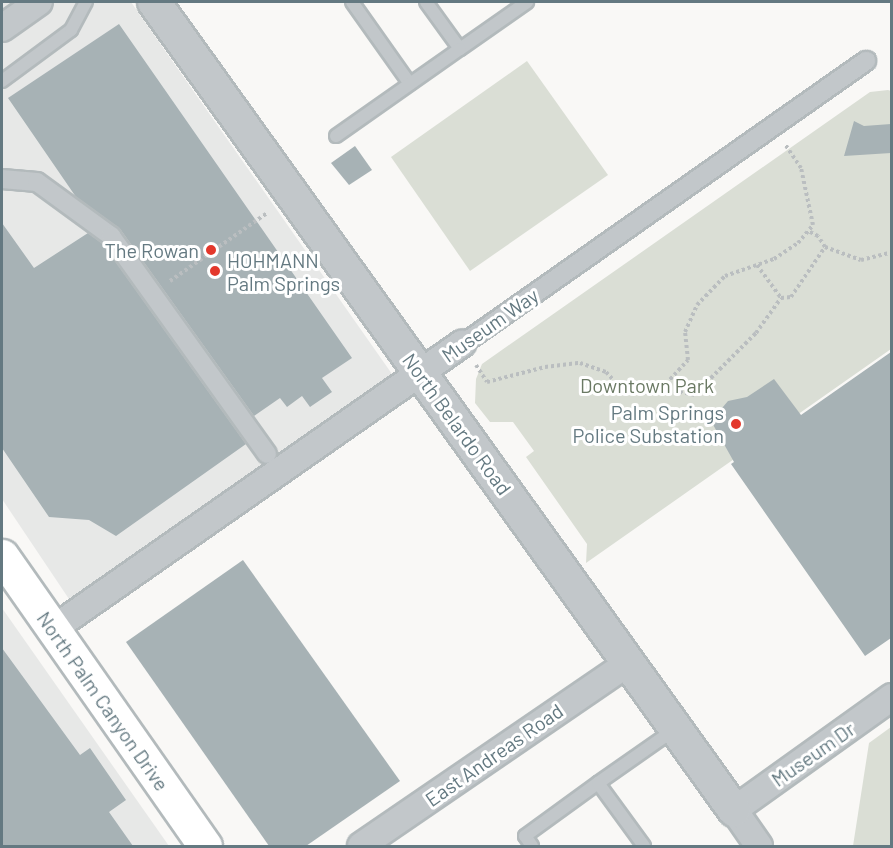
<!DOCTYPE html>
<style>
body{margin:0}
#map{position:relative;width:893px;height:848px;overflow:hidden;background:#f9f8f6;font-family:Barlow,sans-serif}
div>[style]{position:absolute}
.built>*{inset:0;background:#e7e8e7}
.green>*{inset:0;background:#daded5}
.building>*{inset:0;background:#a7b2b5}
.path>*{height:4px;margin-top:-2px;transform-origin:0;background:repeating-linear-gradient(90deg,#babec0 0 3px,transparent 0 6px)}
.roads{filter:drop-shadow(2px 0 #b3babc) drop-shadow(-2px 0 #b3babc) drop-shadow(0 2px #b3babc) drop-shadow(0 -2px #b3babc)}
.service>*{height:12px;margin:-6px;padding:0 6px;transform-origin:6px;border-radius:6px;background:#c2c7ca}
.pedestrian>*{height:18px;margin:-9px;padding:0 9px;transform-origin:9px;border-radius:9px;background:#c2c7ca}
.minor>*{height:26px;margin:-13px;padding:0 13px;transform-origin:13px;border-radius:13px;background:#c2c7ca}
.tertiary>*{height:32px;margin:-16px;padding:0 16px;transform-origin:16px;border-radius:16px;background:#c2c7ca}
.primary>*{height:33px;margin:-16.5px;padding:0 16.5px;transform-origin:16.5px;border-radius:16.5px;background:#fff}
.dots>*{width:16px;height:16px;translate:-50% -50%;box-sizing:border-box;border:3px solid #fff;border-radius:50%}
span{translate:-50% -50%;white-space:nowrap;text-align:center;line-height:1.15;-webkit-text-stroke:6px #fff;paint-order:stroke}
.poi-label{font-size:20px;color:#647981}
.right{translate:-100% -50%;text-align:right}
.left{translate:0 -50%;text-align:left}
.street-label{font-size:20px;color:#647981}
.park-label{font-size:20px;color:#6a7963}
.frame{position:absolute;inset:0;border:3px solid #647981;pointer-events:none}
</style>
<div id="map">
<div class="built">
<i style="clip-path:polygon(2px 2px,131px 2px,392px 374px,69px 599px,2px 499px)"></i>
<i style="clip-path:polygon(2px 608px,169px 846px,2px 846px)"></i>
</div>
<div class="green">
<i style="clip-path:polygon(527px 61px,608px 175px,470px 271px,391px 157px)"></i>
<i style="clip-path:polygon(888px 90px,891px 91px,891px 349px,586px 563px,587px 544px,526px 457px,534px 451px,513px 422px,490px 422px,475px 403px,476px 379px,482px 364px,870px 92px)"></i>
<i style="clip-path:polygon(891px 727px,891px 846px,853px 846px,869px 743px)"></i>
</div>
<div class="building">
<i style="clip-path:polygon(119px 24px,352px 358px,322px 378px,332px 392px,310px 407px,302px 396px,287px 407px,280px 398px,254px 416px,120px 229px,76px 197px,8px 98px)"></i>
<i style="clip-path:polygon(854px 121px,864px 126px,891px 124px,891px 153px,844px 156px)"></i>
<i style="clip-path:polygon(355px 146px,372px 170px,349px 185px,331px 163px)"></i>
<i style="clip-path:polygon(2px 223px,34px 268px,88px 233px,103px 244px,246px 444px,116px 536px,89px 520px,49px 517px,2px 448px)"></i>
<i style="clip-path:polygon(891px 352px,891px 638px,865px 656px,731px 464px,734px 462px,711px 421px,728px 401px,747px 397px,774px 379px,801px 415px)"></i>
<i style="clip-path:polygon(243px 560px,400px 781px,306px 846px,269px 846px,126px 642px)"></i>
<i style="clip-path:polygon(2px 648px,80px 755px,90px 748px,126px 800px,109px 812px,133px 846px,2px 846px)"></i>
</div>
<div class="path">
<i style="left:825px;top:247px;width:38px;rotate:20deg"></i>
<i style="left:861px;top:260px;width:32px;rotate:-14deg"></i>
<i style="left:757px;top:265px;width:41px;rotate:54deg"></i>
<i style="left:781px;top:298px;width:10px;rotate:-6deg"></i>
<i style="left:791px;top:297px;width:60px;rotate:-55.8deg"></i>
<i style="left:825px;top:247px;width:13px;rotate:-122deg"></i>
<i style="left:818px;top:236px;width:11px;rotate:-153deg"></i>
<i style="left:170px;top:281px;width:118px;rotate:-35deg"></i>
<i style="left:476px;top:365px;width:20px;rotate:57deg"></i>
<i style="left:487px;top:382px;width:60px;rotate:-14.5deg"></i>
<i style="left:545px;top:367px;width:35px;rotate:-7deg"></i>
<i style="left:580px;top:363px;width:28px;rotate:19deg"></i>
<i style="left:606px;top:372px;width:23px;rotate:47deg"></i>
<i style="left:622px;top:389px;width:29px;rotate:8deg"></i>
<i style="left:651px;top:393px;width:12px;rotate:-24deg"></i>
<i style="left:662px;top:388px;width:38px;rotate:-47deg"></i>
<i style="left:688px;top:360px;width:28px;rotate:-96deg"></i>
<i style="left:685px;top:332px;width:30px;rotate:-66deg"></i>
<i style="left:697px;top:305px;width:40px;rotate:-46deg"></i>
<i style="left:725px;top:276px;width:52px;rotate:-19.1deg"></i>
<i style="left:774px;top:259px;width:29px;rotate:-34deg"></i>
<i style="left:798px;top:243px;width:23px;rotate:-50deg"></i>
<i style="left:813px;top:225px;width:58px;rotate:-101.9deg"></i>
<i style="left:801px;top:168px;width:29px;rotate:-124deg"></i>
<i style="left:662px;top:388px;width:33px;rotate:12deg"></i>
<i style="left:694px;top:395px;width:88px;rotate:-45deg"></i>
<i style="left:756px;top:333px;width:43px;rotate:-54.5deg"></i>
</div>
<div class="roads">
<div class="service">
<i style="left:352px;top:2px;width:100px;rotate:54.7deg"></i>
<i style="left:426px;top:2px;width:58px;rotate:54.1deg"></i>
<i style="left:460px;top:49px;width:82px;rotate:-35deg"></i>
<i style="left:2px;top:81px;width:86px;rotate:-36.5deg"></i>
<i style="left:71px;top:30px;width:32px;rotate:-62deg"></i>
<i style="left:336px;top:136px;width:151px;rotate:-35.1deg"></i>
<i style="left:532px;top:846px;width:12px;rotate:-125deg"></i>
<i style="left:525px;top:836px;width:90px;rotate:-36deg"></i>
<i style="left:644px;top:846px;width:78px;rotate:-126.1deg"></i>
<i style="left:598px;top:783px;width:94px;rotate:-35deg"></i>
</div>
<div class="pedestrian">
<i style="left:2px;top:179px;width:35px;rotate:5deg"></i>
<i style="left:37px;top:182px;width:92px;rotate:36.1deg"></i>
<i style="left:111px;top:236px;width:268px;rotate:54.4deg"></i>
<i style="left:453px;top:351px;width:505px;rotate:-35.08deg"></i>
</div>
<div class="minor">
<i style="left:2px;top:28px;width:45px;rotate:-35.1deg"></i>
<i style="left:53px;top:629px;width:499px;rotate:-34.9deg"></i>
<i style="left:361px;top:846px;width:324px;rotate:-34.4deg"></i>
<i style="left:759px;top:846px;width:44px;rotate:-124.8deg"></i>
<i style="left:734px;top:810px;width:194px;rotate:-35.6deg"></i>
</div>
<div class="tertiary">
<i style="left:154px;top:2px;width:995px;rotate:54.33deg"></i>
</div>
<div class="primary">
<i style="left:2px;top:556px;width:354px;rotate:55deg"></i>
</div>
</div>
<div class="dots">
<i style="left:211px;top:250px;background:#e3382c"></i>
<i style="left:215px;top:271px;background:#e3382c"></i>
<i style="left:736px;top:424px;background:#e3382c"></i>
</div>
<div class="poi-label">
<span class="right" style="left:199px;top:250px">The Rowan</span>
<span class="left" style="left:227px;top:272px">HOHMANN<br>Palm Springs</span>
<span class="right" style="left:724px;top:424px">Palm Springs<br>Police Substation</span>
</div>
<div class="street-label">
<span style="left:490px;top:325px;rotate:-35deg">Museum Way</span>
<span style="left:457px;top:424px;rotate:54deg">North Belardo Road</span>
<span style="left:103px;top:701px;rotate:55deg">North Palm Canyon Drive</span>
<span style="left:813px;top:754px;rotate:-35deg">Museum Dr</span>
<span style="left:494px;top:755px;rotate:-35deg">East Andreas Road</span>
</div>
<div class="park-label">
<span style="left:647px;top:385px">Downtown Park</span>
</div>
<div class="frame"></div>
</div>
